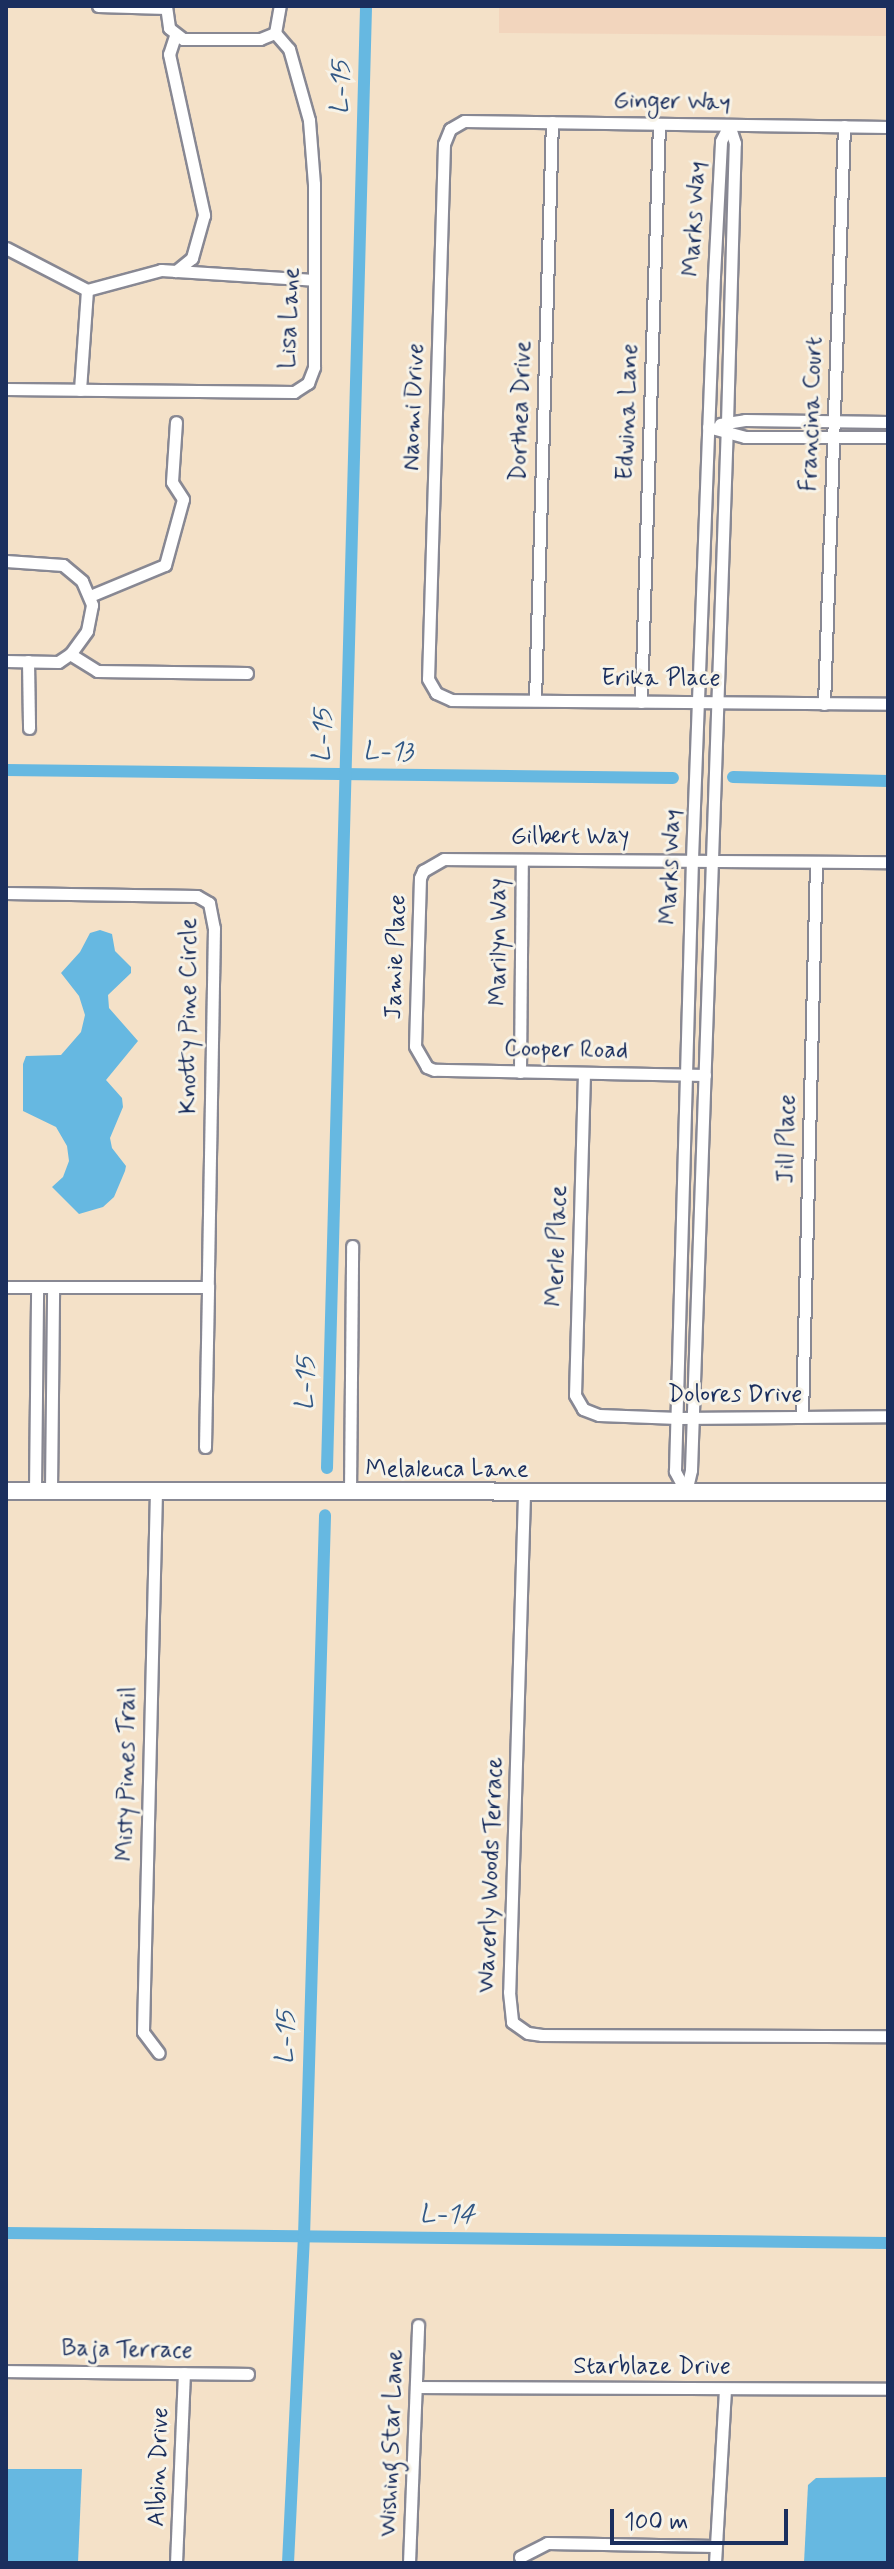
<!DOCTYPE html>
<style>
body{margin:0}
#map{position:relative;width:894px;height:2569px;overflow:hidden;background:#f4e1c8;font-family:Mynerve,sans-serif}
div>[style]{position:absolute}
.built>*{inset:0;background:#f2d5bd}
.water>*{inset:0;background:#66b8e1}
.canal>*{height:12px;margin:-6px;padding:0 6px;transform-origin:6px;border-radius:6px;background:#66b8e1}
.roads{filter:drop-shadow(2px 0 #888893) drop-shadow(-2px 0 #888893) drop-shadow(0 2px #888893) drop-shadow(0 -2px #888893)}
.street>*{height:11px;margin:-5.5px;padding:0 5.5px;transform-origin:5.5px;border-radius:5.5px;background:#fff}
.secondary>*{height:16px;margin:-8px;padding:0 8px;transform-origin:8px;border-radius:8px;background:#fff}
span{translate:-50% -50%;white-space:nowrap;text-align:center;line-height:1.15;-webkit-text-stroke:6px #f7f3e8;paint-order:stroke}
.street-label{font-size:24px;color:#1b2f5e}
.water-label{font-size:26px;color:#325885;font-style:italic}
.frame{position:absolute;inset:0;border:8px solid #1b2f5e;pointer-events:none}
.scale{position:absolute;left:610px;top:2509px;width:178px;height:36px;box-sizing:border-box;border:4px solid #1b2f5e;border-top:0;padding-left:10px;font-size:24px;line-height:28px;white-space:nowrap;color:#1b2f5e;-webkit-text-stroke:6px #f7f3e8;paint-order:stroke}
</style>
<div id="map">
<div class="built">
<i style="clip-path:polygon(499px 6px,888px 6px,888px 36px,499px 33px)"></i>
</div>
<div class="water">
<i style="clip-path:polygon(100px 930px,112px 934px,115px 951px,131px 967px,131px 973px,108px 995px,109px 1008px,138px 1041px,106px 1080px,122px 1098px,123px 1107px,110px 1138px,112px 1148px,126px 1166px,125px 1171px,114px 1197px,103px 1207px,79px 1214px,52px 1187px,63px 1177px,69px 1161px,67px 1146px,56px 1127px,23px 1111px,23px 1064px,26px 1056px,61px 1055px,81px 1032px,85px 1015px,79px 996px,61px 973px,80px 952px,90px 933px)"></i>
<i style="clip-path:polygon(6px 2469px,82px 2469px,78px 2563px,6px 2563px)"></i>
<i style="clip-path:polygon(888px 2477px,888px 2563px,804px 2563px,808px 2485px,816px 2478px)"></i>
</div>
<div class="canal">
<i style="left:6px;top:770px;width:667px;rotate:0.69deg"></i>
<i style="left:733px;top:777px;width:155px;rotate:1.5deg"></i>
<i style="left:327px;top:1468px;width:1463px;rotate:-88.47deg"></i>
<i style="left:6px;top:2233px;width:882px;rotate:0.65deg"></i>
<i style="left:288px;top:2563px;width:326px;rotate:-87.2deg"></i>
<i style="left:304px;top:2237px;width:722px;rotate:-88.33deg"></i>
</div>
<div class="roads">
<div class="street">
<i style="left:98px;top:6px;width:68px;rotate:1.7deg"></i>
<i style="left:166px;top:6px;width:22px;rotate:82deg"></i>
<i style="left:169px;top:28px;width:18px;rotate:38deg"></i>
<i style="left:183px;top:39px;width:77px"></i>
<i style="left:260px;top:39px;width:16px;rotate:-22deg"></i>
<i style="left:275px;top:33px;width:27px;rotate:-80deg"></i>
<i style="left:175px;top:36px;width:19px;rotate:108deg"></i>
<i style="left:169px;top:54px;width:165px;rotate:77.7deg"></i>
<i style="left:204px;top:215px;width:45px;rotate:105.6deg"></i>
<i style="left:192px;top:258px;width:21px;rotate:141deg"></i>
<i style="left:888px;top:127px;width:424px;rotate:-179.2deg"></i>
<i style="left:464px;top:121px;width:16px;rotate:150deg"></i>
<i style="left:450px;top:129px;width:16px;rotate:112deg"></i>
<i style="left:444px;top:144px;width:535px;rotate:91.71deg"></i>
<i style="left:428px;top:679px;width:16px;rotate:60deg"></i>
<i style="left:436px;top:693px;width:17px;rotate:24deg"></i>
<i style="left:452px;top:700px;width:436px;rotate:0.5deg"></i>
<i style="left:6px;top:248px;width:91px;rotate:27.4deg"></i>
<i style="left:87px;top:290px;width:77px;rotate:-15.1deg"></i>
<i style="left:161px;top:270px;width:153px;rotate:3.7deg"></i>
<i style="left:6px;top:389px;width:288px;rotate:0.6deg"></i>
<i style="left:294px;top:392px;width:17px;rotate:-33deg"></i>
<i style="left:308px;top:383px;width:17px;rotate:-69deg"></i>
<i style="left:314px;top:367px;width:183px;rotate:-90deg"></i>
<i style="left:314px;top:184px;width:64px;rotate:-94.5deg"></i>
<i style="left:309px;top:120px;width:74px;rotate:-105.7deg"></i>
<i style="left:289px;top:49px;width:21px;rotate:-131deg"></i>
<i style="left:80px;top:390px;width:100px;rotate:-86deg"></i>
<i style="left:720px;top:424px;width:25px;rotate:-9deg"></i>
<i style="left:745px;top:420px;width:143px;rotate:0.8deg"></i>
<i style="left:708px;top:427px;width:38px;rotate:15deg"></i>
<i style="left:745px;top:437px;width:143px"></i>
<i style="left:6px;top:561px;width:57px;rotate:4deg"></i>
<i style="left:63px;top:565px;width:25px;rotate:40deg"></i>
<i style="left:82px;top:581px;width:26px;rotate:67deg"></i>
<i style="left:92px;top:605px;width:26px;rotate:101deg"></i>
<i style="left:87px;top:631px;width:29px;rotate:126deg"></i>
<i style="left:70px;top:654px;width:14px;rotate:146deg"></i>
<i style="left:58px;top:662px;width:52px;rotate:-178.9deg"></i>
<i style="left:90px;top:596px;width:81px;rotate:-22.5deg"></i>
<i style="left:165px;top:565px;width:68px;rotate:-74.7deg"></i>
<i style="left:183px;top:499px;width:20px;rotate:-123deg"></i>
<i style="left:172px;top:482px;width:60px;rotate:-86.2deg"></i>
<i style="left:70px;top:654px;width:32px;rotate:32deg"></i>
<i style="left:97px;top:671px;width:150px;rotate:0.8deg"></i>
<i style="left:28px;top:661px;width:67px;rotate:89.1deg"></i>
<i style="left:535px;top:700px;width:578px;rotate:-88.32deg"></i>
<i style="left:641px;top:702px;width:578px;rotate:-88.22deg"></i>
<i style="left:824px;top:704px;width:578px;rotate:-88.02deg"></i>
<i style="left:6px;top:893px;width:191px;rotate:0.9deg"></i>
<i style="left:197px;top:896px;width:14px;rotate:30deg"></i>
<i style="left:209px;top:903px;width:25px;rotate:79deg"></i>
<i style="left:214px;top:928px;width:359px;rotate:91deg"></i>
<i style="left:208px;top:1287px;width:202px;rotate:180deg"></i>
<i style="left:520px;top:1072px;width:212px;rotate:-89.5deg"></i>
<i style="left:584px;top:1073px;width:322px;rotate:91.6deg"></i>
<i style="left:575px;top:1395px;width:16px;rotate:60deg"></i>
<i style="left:583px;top:1409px;width:17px;rotate:21deg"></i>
<i style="left:599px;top:1415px;width:79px;rotate:2.2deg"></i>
<i style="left:678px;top:1418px;width:210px;rotate:-0.5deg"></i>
<i style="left:705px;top:1075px;width:271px;rotate:-178.9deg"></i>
<i style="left:434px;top:1070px;width:8px;rotate:-157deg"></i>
<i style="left:427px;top:1067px;width:24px;rotate:-120deg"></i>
<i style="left:415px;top:1046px;width:168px;rotate:-88.3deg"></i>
<i style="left:420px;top:878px;width:8px;rotate:-67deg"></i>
<i style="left:423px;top:871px;width:24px;rotate:-30deg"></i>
<i style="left:444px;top:859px;width:444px;rotate:0.4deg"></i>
<i style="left:802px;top:1416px;width:554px;rotate:-88.55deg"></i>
<i style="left:205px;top:1447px;width:160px;rotate:-88.9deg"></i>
<i style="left:35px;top:1491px;width:203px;rotate:-89.4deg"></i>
<i style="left:51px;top:1491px;width:203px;rotate:-89.4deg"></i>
<i style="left:156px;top:1491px;width:541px;rotate:91.38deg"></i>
<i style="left:143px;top:2032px;width:26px;rotate:53deg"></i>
<i style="left:686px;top:1492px;width:24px;rotate:-118deg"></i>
<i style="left:675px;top:1471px;width:612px;rotate:-88.41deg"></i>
<i style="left:692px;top:859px;width:583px;rotate:-87.84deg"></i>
<i style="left:714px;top:276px;width:135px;rotate:-87deg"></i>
<i style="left:721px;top:141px;width:18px;rotate:-63deg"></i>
<i style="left:686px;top:1492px;width:23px;rotate:-77deg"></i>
<i style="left:691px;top:1470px;width:1048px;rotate:-88.03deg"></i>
<i style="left:727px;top:423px;width:280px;rotate:-88.4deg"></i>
<i style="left:735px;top:143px;width:19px;rotate:-108deg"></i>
<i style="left:350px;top:1493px;width:247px;rotate:-89.5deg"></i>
<i style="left:524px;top:1494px;width:498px;rotate:91.7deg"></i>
<i style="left:509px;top:1992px;width:30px;rotate:84deg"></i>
<i style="left:512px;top:2022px;width:19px;rotate:35deg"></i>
<i style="left:528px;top:2033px;width:14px;rotate:8deg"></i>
<i style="left:542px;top:2035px;width:346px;rotate:0.2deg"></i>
<i style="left:6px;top:2371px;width:242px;rotate:0.7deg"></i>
<i style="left:416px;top:2387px;width:472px;rotate:0.2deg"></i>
<i style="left:520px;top:2557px;width:30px;rotate:-27deg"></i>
<i style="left:547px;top:2543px;width:168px;rotate:1deg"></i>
<i style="left:176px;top:2563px;width:190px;rotate:-87.6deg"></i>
<i style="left:409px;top:2563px;width:238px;rotate:-87.8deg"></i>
<i style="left:715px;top:2563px;width:173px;rotate:-86.7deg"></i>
</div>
<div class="secondary">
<i style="left:6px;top:1491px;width:882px;rotate:0.06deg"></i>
</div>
</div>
<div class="street-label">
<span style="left:672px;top:102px;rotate:1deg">Ginger Way</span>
<span style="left:695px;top:219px;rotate:-87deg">Marks Way</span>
<span style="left:290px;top:318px;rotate:-88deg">Lisa Lane</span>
<span style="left:414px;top:407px;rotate:-88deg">Naomi Drive</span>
<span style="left:521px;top:411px;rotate:-88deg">Dorthea Drive</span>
<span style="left:628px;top:412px;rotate:-88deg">Edwina Lane</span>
<span style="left:812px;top:414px;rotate:-88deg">Francina Court</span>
<span style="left:661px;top:679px">Erika Place</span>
<span style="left:570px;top:837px">Gilbert Way</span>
<span style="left:671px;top:867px;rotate:-88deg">Marks Way</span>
<span style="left:499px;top:942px;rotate:-90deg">Marilyn Way</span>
<span style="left:396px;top:957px;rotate:-88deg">Jamie Place</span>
<span style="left:189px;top:1016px;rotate:-90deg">Knotty Pine Circle</span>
<span style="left:566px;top:1050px;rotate:1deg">Cooper Road</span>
<span style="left:787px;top:1139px;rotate:-89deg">Jill Place</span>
<span style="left:557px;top:1246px;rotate:-88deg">Merle Place</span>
<span style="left:735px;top:1395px">Dolores Drive</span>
<span style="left:447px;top:1470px">Melaleuca Lane</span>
<span style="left:127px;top:1774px;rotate:-89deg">Misty Pines Trail</span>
<span style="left:491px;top:1875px;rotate:-88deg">Waverly Woods Terrace</span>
<span style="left:127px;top:2350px;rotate:1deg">Baja Terrace</span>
<span style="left:652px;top:2367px">Starblaze Drive</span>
<span style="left:392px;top:2443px;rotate:-88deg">Wishing Star Lane</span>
<span style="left:159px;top:2467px;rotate:-88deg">Albin Drive</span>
</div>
<div class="water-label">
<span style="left:342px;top:88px;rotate:-88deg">L-15</span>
<span style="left:324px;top:736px;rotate:-88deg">L-15</span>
<span style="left:388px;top:753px;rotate:1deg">L-13</span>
<span style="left:307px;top:1384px;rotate:-88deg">L-15</span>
<span style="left:287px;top:2038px;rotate:-88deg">L-15</span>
<span style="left:447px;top:2216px;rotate:1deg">L-14</span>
</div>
<div class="frame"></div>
<div class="scale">100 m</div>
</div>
